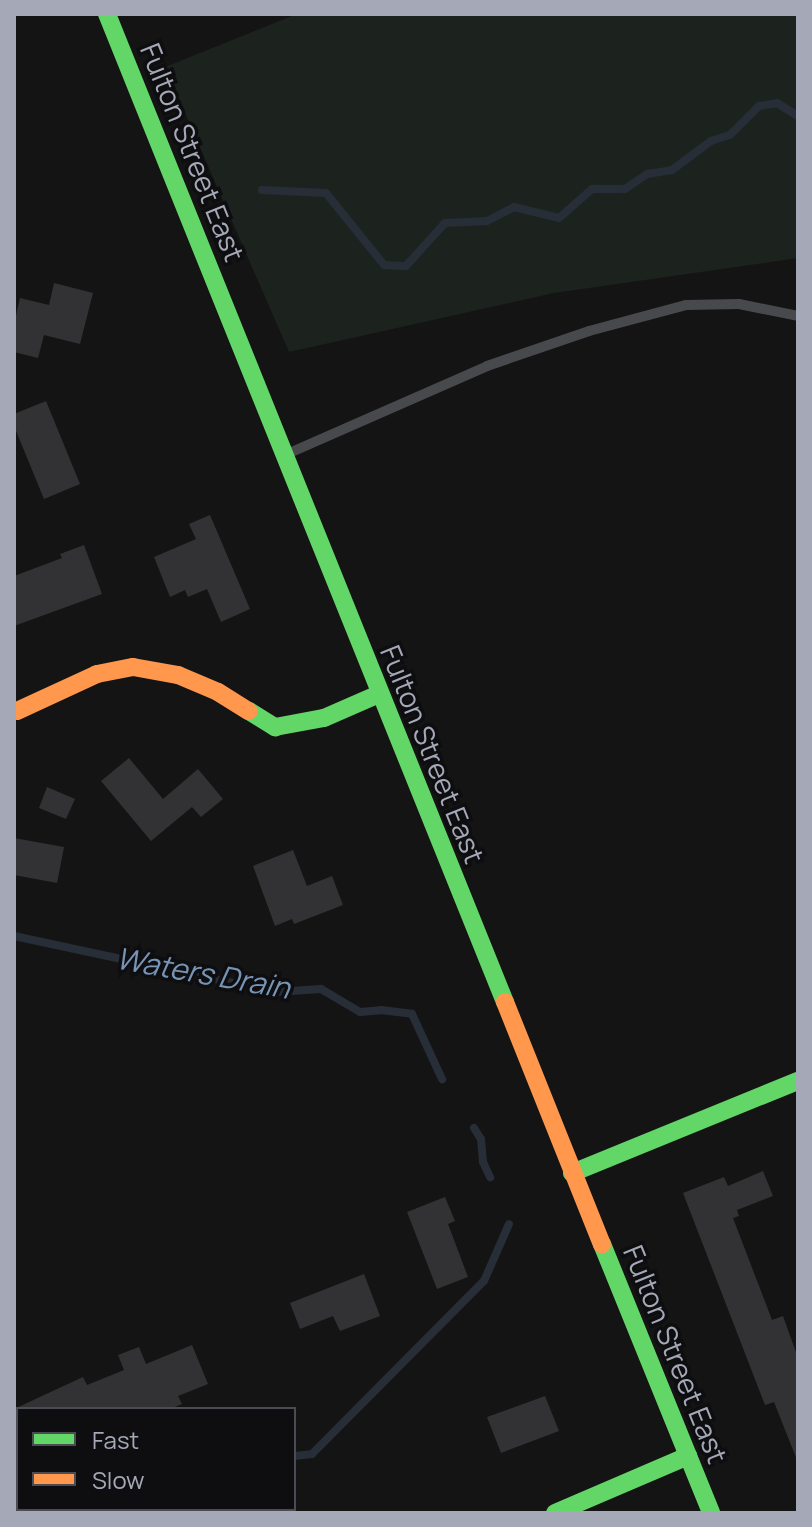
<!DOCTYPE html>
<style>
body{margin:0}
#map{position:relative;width:812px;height:1527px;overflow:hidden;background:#141414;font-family:Manrope,sans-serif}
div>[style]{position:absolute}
.green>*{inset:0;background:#1c231e}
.stream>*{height:8px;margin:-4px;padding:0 4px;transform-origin:4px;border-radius:4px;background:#272e37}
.building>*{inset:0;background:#323234}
.lane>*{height:10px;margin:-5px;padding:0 5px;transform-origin:5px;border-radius:5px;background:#48494d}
.fast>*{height:18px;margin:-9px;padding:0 9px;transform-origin:9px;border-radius:9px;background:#63d668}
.slow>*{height:18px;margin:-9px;padding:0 9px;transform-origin:9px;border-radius:9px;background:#ff974d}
span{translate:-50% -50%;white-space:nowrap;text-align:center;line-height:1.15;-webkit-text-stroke:7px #0e0e10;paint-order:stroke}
.street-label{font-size:28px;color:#a4a8b7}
.water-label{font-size:30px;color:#7894b5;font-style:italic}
.frame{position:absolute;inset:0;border:16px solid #a4a8b7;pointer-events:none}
.legend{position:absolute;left:16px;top:1407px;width:280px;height:104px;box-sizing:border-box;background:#0e0e10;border:2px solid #4a4c53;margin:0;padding:10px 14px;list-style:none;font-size:24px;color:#a4a8b7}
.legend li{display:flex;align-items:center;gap:16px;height:40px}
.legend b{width:40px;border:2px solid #4a4c53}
</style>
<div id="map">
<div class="green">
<i style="clip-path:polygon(297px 14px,798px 14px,798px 258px,554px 293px,289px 352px,165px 67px)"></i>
</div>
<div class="stream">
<i style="left:262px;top:190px;width:64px;rotate:2.7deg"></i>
<i style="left:326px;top:193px;width:92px;rotate:51.1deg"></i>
<i style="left:384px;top:265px;width:22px;rotate:3deg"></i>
<i style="left:406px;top:266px;width:58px;rotate:-47.8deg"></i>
<i style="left:445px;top:223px;width:42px;rotate:-2.7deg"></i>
<i style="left:487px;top:221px;width:30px;rotate:-27deg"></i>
<i style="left:514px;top:207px;width:46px;rotate:13.7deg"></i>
<i style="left:559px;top:218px;width:44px;rotate:-41.3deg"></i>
<i style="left:592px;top:189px;width:33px"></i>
<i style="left:625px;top:189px;width:27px;rotate:-34deg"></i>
<i style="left:647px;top:174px;width:25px;rotate:-9deg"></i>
<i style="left:672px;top:170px;width:49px;rotate:-36.6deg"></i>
<i style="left:711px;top:141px;width:20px;rotate:-18deg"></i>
<i style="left:730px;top:135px;width:41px;rotate:-45deg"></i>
<i style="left:759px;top:106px;width:18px;rotate:-9deg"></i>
<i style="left:777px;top:103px;width:25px;rotate:32deg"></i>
<i style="left:14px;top:936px;width:268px;rotate:12.1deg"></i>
<i style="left:276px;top:992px;width:45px;rotate:-3.8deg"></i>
<i style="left:321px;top:989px;width:45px;rotate:30.5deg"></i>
<i style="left:360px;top:1012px;width:21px;rotate:-5deg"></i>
<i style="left:381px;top:1010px;width:31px;rotate:7deg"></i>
<i style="left:412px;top:1014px;width:72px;rotate:65.2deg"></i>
<i style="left:474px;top:1128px;width:13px;rotate:58deg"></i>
<i style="left:481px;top:1139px;width:23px;rotate:85deg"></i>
<i style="left:483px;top:1162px;width:17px;rotate:65deg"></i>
<i style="left:294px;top:1456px;width:18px;rotate:-6deg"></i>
<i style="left:312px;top:1454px;width:244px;rotate:-45.2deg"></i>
<i style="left:484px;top:1281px;width:62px;rotate:-66.3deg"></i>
<i style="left:260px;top:1513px;width:5px;rotate:-53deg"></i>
</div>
<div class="building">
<i style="clip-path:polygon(54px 283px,93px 293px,80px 344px,44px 335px,38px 358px,14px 352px,14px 324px,20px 298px,49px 305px)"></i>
<i style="clip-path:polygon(46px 401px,80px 484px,44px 499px,14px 426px,14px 414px)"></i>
<i style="clip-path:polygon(210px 515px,250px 609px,221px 622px,207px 589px,188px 597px,185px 590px,170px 597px,154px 557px,196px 539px,189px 524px)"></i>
<i style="clip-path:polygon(84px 545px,102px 594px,14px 626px,14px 576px,62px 558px,60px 554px)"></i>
<i style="clip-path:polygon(129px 758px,163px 799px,198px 769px,223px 799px,201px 817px,192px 807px,151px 841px,101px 781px)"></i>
<i style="clip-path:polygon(47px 787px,75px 799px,66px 819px,39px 808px)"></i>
<i style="clip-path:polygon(14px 838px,64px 847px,57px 883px,14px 875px)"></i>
<i style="clip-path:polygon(293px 850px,307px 886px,332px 876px,343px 905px,294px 924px,292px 919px,275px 926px,253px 866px)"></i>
<i style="clip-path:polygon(763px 1171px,773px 1196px,737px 1210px,739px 1216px,733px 1218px,772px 1320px,783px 1316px,798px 1358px,797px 1460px,774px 1402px,765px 1405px,683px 1193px,724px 1177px,728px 1186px)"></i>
<i style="clip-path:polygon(445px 1197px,455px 1221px,448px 1224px,468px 1277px,437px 1289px,407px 1212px)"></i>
<i style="clip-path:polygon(364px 1274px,380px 1316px,340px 1331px,333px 1316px,300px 1329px,290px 1303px)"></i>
<i style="clip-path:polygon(192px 1345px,208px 1384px,178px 1396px,182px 1404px,170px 1409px,14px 1409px,83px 1377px,87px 1385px,124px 1370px,118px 1355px,139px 1347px,146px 1364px)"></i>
<i style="clip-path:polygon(545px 1396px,559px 1431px,501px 1453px,487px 1417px)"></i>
</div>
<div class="lane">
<i style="left:287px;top:454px;width:219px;rotate:-23.7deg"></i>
<i style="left:487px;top:366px;width:108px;rotate:-18.9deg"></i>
<i style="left:589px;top:331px;width:100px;rotate:-15deg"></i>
<i style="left:686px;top:305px;width:53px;rotate:-1.1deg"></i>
<i style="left:739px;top:304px;width:60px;rotate:11.5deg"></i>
</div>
<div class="fast">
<i style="left:107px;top:14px;width:1065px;rotate:68.06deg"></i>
<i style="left:249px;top:711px;width:31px;rotate:32deg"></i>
<i style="left:275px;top:727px;width:50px;rotate:-10.4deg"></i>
<i style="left:324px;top:718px;width:60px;rotate:-23.6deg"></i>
<i style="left:572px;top:1173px;width:244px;rotate:-22.2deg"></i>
<i style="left:602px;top:1244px;width:290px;rotate:67.9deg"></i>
<i style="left:555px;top:1513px;width:145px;rotate:-23.2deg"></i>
</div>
<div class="slow">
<i style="left:17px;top:711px;width:88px;rotate:-24.8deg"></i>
<i style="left:97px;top:674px;width:37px;rotate:-11deg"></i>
<i style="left:133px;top:667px;width:46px;rotate:10.1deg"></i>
<i style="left:178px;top:675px;width:43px;rotate:23deg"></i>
<i style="left:218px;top:692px;width:36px;rotate:32deg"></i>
<i style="left:505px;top:1002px;width:261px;rotate:68.2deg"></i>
</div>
<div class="street-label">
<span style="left:193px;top:152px;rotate:68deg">Fulton Street East</span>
<span style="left:433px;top:754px;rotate:68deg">Fulton Street East</span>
<span style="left:676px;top:1354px;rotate:68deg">Fulton Street East</span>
</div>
<div class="water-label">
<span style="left:203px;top:973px;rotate:10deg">Waters Drain</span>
</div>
<div class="frame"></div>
<ul class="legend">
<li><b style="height:10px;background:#63d668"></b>Fast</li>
<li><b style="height:10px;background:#ff974d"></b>Slow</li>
</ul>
</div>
